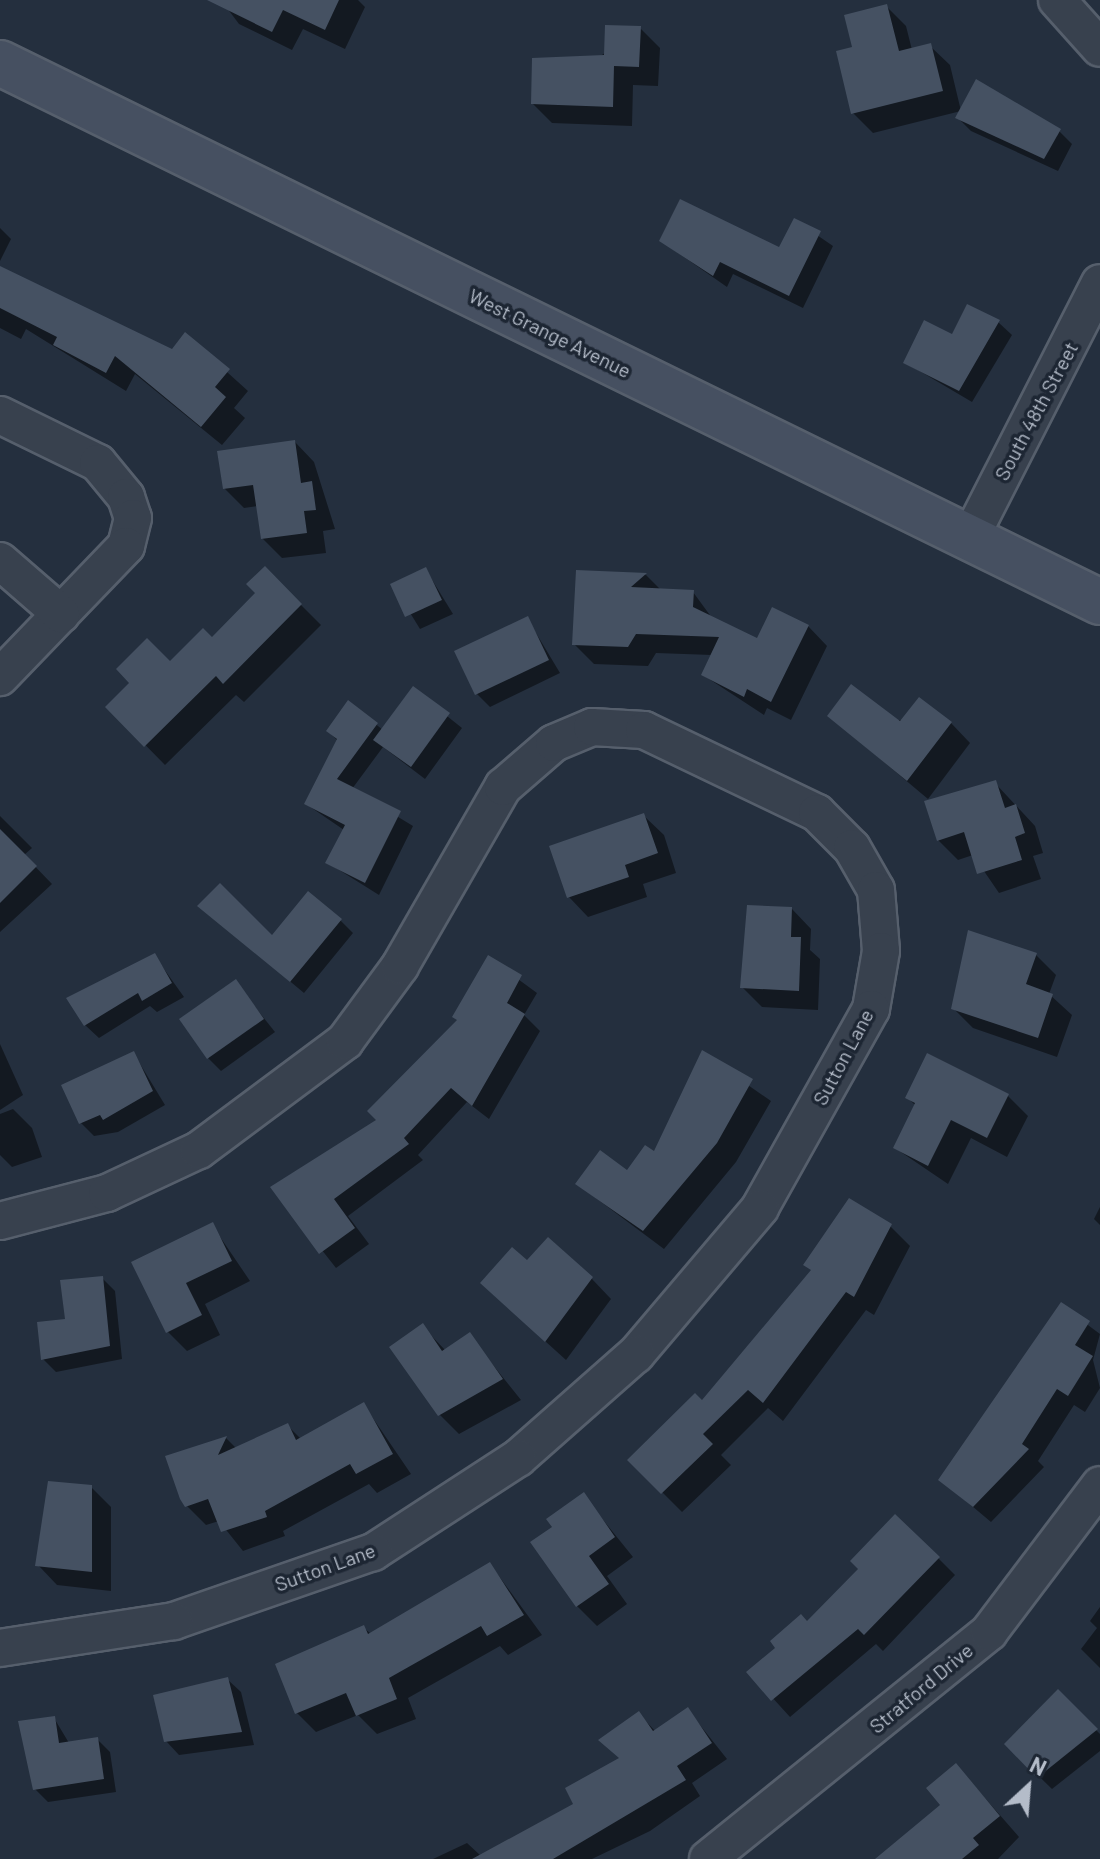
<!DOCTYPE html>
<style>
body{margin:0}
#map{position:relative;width:1100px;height:1859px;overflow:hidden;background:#242f3e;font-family:Barlow,sans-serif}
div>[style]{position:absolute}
.shadow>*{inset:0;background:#0007}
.building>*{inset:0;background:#455162}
.roads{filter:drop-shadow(2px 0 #565f6c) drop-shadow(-2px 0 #565f6c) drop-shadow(0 2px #565f6c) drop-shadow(0 -2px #565f6c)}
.street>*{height:36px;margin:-18px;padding:0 18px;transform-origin:18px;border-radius:18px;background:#38414e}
.secondary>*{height:44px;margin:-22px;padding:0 22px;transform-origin:22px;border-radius:22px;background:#465061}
span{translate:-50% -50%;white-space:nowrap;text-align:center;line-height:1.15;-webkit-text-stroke:7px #1d2633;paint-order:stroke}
.street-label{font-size:20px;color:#b4bcc9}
.north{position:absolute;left:988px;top:1747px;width:80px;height:80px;-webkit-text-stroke:6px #1d2633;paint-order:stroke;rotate:26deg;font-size:22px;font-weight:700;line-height:32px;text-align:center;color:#b4bcc9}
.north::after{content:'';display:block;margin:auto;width:28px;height:36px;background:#b4bcc9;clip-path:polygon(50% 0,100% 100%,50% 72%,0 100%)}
</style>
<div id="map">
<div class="shadow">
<i style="clip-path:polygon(221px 0,358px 0,365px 7px,345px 49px,303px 29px,292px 50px,239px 24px)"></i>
<i style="clip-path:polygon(887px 7px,906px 26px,912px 50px,930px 46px,950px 65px,961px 111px,1059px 131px,1072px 144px,1058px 171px,971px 131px,958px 118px,961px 111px,873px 133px,853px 113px,855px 49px)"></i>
<i style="clip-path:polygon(640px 28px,660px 48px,658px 86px,633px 85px,632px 126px,552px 123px,533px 104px)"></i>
<i style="clip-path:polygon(795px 220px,833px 246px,803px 308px,733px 274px,727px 287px,661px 241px,780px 250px)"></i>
<i style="clip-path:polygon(0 228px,11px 239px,0 261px)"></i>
<i style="clip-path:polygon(0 268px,172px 352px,186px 335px,248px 391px,234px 408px,245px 418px,222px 445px,135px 374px,126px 391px,26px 329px,21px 339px,0 328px)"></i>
<i style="clip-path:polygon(998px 322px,1012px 335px,972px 402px,906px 363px)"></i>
<i style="clip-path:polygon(295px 442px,314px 462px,335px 529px,323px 531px,326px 553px,282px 558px,262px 538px,258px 506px,244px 508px,224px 488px)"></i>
<i style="clip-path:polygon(265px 569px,321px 625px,244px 702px,236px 695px,165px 765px,108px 707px,212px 639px,258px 593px)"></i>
<i style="clip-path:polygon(426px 570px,453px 614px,420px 629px,393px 585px)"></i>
<i style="clip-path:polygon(577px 572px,646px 575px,661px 590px,693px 592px,712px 618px,758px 640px,808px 626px,827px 646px,791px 720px,767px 708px,764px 715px,703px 675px,712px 655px,656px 653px,648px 666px,594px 664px,574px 644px)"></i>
<i style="clip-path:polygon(527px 618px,560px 673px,490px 707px,477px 694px)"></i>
<i style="clip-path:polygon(413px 689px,462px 728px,425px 779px,383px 747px,352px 789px,413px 826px,379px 895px,328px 863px,344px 830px,306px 804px,338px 741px,328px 731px,349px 703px,383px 730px)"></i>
<i style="clip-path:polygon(829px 716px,951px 723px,970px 743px,928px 799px)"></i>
<i style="clip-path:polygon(995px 783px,1035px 826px,1043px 853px,1033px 856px,1041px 879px,999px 893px,973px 855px,958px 860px,938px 840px)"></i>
<i style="clip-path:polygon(0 816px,32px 848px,24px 855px,52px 884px,0 932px)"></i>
<i style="clip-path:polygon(644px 816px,664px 835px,676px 873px,643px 884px,647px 897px,588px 917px,569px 897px)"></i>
<i style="clip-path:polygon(200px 906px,272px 938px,340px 920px,353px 933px,304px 993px)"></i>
<i style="clip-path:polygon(792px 909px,811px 929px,810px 950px,820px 959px,818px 1010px,762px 1007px,742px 987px)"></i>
<i style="clip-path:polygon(154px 955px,184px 997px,157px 1012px,150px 1006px,99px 1038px,85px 1025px)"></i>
<i style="clip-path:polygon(1036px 955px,1056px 975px,1049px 994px,1072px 1015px,1057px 1057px,973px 1028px,953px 1008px)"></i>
<i style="clip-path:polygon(489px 958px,537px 993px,524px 1015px,540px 1031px,489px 1119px,467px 1102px,418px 1155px,423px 1160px,348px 1216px,369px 1244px,336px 1268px,273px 1188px,379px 1121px,459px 1021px)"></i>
<i style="clip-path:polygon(235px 982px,275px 1032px,221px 1071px,208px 1058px)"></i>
<i style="clip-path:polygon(0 1044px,23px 1095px,0 1110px)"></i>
<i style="clip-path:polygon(702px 1053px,771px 1101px,736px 1162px,664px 1249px,577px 1184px,627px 1173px,655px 1154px)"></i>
<i style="clip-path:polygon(134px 1054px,165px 1105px,118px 1132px,94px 1136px,81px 1123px)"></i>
<i style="clip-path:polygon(1008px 1096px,1028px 1116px,1007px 1157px,971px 1138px,948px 1184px,895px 1148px,916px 1106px,907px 1097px)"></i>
<i style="clip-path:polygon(13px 1109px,32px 1128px,42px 1157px,12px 1167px,0 1155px,0 1114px)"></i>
<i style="clip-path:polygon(1100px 1207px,1100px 1225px,1094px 1219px)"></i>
<i style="clip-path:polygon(212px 1225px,250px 1281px,205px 1304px,220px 1335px,187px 1351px,167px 1331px,134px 1262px)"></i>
<i style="clip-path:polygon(890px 1226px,910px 1246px,874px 1315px,866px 1310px,783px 1421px,768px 1408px,721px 1455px,731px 1465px,682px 1512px,630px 1460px,703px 1403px,812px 1271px)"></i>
<i style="clip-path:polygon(528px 1263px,592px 1279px,611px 1299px,566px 1360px,502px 1302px)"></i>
<i style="clip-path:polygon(102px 1278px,115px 1291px,122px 1359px,56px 1372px,43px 1359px)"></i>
<i style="clip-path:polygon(1061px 1305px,1100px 1334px,1093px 1360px,1100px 1388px,1085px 1412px,1074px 1405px,1038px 1461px,1044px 1467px,991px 1522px,941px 1480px)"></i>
<i style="clip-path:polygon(422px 1326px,446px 1351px,469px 1335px,521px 1400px,459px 1434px,439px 1414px)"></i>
<i style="clip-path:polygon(364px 1405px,411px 1474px,377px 1493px,369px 1484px,283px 1531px,285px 1536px,243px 1551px,219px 1521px,206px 1525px,186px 1505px,168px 1458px,226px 1438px,237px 1449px,288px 1426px,301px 1439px)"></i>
<i style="clip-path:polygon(91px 1487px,111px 1507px,111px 1591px,57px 1585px,38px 1565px)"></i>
<i style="clip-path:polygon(583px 1495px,633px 1557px,607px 1576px,627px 1604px,597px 1626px,577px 1606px)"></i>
<i style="clip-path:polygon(938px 1558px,955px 1575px,883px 1651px,876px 1644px,790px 1717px,749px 1672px,808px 1624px)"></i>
<i style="clip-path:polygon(490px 1564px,542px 1635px,508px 1655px,500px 1646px,408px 1698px,416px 1719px,377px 1734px,358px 1715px,316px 1732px,297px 1713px,363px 1627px,371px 1634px)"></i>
<i style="clip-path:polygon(1100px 1607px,1100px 1668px,1081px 1649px,1097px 1628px,1090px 1621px)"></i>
<i style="clip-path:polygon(227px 1679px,241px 1692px,254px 1745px,179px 1755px,166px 1741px)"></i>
<i style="clip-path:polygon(1058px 1692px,1100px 1734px,1100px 1751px,1052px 1789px,1006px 1744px)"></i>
<i style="clip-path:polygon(688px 1710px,727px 1759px,692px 1783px,700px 1796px,650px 1831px,592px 1859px,433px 1859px,467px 1843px,481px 1856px,576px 1805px,621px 1759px,639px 1714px,656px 1732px)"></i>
<i style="clip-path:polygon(54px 1718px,69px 1743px,97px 1739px,110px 1752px,116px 1792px,48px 1802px,35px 1789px)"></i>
<i style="clip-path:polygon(956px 1765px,1019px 1837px,998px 1859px,902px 1859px,943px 1805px)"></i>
</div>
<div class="building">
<i style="clip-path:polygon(207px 0,339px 0,325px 30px,283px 10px,272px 32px)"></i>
<i style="clip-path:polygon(887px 4px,899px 51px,931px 43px,943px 91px,851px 114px,836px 51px,852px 47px,844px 15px)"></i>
<i style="clip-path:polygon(605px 25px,641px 26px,639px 67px,614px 66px,613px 107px,531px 104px,532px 58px,604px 55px)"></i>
<i style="clip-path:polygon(976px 79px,1061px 129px,1044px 159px,955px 118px)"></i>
<i style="clip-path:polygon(680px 199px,779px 247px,794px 218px,821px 231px,789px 296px,720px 262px,713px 276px,659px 241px)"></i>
<i style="clip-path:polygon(0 266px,172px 349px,185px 332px,230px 369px,215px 387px,226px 397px,201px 427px,115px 356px,106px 373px,53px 345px,57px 337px,0 308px)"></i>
<i style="clip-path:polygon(967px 304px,1000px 320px,959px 391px,903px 363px,924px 320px,952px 334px)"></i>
<i style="clip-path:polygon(295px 440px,301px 483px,312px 481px,316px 510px,304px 511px,307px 533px,261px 539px,253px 485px,223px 489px,217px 451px)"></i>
<i style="clip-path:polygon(265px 566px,302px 604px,223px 684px,216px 676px,144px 747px,105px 707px,129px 683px,116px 669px,147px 638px,170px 661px,203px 628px,212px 637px,255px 593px,246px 584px)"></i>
<i style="clip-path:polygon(426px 567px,442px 600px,405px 617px,390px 584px)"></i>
<i style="clip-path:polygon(576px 570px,647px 573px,631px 587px,694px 590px,693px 607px,757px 638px,772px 607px,809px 625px,771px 702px,747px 689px,744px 697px,701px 675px,719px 637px,636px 634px,628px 647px,572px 645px)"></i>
<i style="clip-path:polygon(528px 616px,549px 660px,475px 695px,454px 651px)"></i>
<i style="clip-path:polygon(851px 684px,900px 721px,919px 697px,952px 722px,907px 781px,827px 716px)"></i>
<i style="clip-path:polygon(413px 686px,450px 713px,411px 767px,373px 740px)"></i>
<i style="clip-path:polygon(348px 700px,378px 723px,337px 779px,401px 811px,365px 883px,325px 863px,345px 825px,304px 804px,337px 739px,326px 731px)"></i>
<i style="clip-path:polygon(996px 780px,1005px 808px,1016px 804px,1025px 833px,1015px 837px,1022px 860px,977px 874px,964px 832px,937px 841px,924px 801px)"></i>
<i style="clip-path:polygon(644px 813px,658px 853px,625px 865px,629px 877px,567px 898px,549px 846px)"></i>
<i style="clip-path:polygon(0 829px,37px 866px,0 903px)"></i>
<i style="clip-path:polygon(220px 883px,272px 935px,308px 891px,342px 919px,290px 982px,197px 906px)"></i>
<i style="clip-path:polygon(747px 905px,792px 907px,791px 937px,801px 937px,799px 991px,740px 988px)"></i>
<i style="clip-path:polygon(968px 930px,1037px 953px,1026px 984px,1053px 994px,1038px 1038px,951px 1009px)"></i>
<i style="clip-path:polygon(155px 953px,172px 983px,142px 1001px,138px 993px,84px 1026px,66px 998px)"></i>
<i style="clip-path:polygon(488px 955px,522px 975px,507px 1003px,525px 1014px,472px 1106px,451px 1088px,404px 1138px,409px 1144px,334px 1199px,355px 1228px,319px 1254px,270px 1187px,376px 1120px,367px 1111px,457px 1020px,452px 1017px)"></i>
<i style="clip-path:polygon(236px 979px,264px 1019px,207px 1059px,179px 1019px)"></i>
<i style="clip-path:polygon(702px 1050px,753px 1079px,717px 1143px,643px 1231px,575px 1184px,600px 1150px,627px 1170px,645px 1145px,654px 1151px)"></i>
<i style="clip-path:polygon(134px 1051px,153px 1091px,103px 1120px,100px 1115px,79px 1124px,61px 1085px)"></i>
<i style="clip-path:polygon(927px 1053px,1009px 1094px,987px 1138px,951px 1120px,928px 1166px,893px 1148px,915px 1103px,905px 1098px)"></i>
<i style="clip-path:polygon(849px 1198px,892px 1224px,854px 1297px,846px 1292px,763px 1403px,748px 1390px,703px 1434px,713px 1444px,661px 1494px,627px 1460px,695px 1393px,702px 1400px,811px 1270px,803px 1265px)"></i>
<i style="clip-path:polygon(213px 1222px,232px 1261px,186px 1283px,202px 1315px,166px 1333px,131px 1262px)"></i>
<i style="clip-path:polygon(548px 1237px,593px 1277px,545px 1342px,480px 1283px,512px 1247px,527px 1260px)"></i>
<i style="clip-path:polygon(103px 1276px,110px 1346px,41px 1360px,37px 1322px,65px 1319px,60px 1280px)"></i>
<i style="clip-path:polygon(1061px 1302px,1090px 1321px,1075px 1345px,1093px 1356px,1068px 1396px,1057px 1389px,1022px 1444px,1029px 1449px,973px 1507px,938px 1480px)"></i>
<i style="clip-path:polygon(423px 1323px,442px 1351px,470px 1332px,503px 1379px,438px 1416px,389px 1347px)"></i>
<i style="clip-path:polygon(364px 1402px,393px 1454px,356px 1474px,350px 1464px,265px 1511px,267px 1517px,221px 1532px,208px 1499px,185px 1507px,180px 1499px,165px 1456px,227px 1436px,218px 1455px,288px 1423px,296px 1440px)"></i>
<i style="clip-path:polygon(48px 1481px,92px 1485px,92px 1572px,35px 1566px)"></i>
<i style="clip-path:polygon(584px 1492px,615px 1537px,589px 1556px,609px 1584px,576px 1607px,530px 1542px,552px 1527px,546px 1519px)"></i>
<i style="clip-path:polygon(895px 1514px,940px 1557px,864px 1635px,858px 1629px,771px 1701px,746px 1672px,775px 1648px,770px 1641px,801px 1614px,807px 1621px,858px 1569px,850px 1561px)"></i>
<i style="clip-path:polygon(490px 1562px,524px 1615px,487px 1636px,481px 1626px,389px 1678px,397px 1699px,356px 1716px,346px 1693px,295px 1714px,275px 1664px,364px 1625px,368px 1634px)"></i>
<i style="clip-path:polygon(228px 1677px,242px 1732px,164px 1742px,153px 1695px)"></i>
<i style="clip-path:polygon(1058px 1689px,1098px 1729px,1037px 1778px,1004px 1744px)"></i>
<i style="clip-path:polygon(688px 1707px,712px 1743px,677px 1766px,686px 1780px,553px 1859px,472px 1859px,573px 1804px,565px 1788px,619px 1758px,598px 1740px,639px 1711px,653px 1731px)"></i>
<i style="clip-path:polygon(55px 1716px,59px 1743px,98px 1737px,104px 1779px,33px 1790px,18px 1721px)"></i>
<i style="clip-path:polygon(956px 1763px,1000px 1816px,973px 1838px,979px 1845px,962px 1859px,875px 1859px,940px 1805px,926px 1788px)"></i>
</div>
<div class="roads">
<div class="street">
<i style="left:1057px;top:0;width:64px;rotate:48.1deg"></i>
<i style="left:0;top:415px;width:109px;rotate:26.1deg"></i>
<i style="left:98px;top:463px;width:44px;rotate:50.5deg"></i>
<i style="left:126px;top:497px;width:22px;rotate:72deg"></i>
<i style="left:133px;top:518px;width:29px;rotate:104deg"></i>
<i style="left:126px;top:546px;width:182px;rotate:133.9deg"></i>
<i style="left:970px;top:538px;width:286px;rotate:-63deg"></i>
<i style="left:0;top:561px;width:81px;rotate:41deg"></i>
<i style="left:0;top:1221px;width:111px;rotate:-14.7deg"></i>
<i style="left:107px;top:1193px;width:102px;rotate:-25.1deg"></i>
<i style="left:199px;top:1150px;width:182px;rotate:-36.7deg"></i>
<i style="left:345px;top:1041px;width:93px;rotate:-53.7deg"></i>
<i style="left:400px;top:966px;width:207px;rotate:-60.1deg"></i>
<i style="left:503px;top:787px;width:67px;rotate:-40.8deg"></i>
<i style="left:554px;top:743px;width:41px;rotate:-22.8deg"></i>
<i style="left:592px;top:727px;width:52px;rotate:3.3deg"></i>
<i style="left:644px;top:730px;width:192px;rotate:25.6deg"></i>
<i style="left:817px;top:813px;width:49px;rotate:45deg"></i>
<i style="left:852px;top:848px;width:48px;rotate:60.3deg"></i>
<i style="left:876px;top:890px;width:61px;rotate:85.3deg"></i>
<i style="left:881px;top:951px;width:59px;rotate:99.8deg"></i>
<i style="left:871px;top:1009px;width:228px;rotate:119.2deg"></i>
<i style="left:760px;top:1208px;width:192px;rotate:130.3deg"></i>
<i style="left:636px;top:1354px;width:157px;rotate:138.6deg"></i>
<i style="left:518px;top:1458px;width:173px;rotate:147deg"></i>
<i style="left:373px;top:1552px;width:211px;rotate:160.9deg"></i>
<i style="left:174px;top:1621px;width:176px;rotate:171.2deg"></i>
<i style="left:708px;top:1859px;width:361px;rotate:-38.9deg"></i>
<i style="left:989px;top:1632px;width:184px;rotate:-52.9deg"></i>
</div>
<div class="secondary">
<i style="left:0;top:63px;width:1225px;rotate:26.1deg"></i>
</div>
</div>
<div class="street-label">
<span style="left:550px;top:333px;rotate:26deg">West Grange Avenue</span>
<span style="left:1036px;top:411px;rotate:-62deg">South 48th Street</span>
<span style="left:843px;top:1057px;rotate:-62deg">Sutton Lane</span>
<span style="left:325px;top:1567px;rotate:-20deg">Sutton Lane</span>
<span style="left:921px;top:1688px;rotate:-40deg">Stratford Drive</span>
</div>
<div class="north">N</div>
</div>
